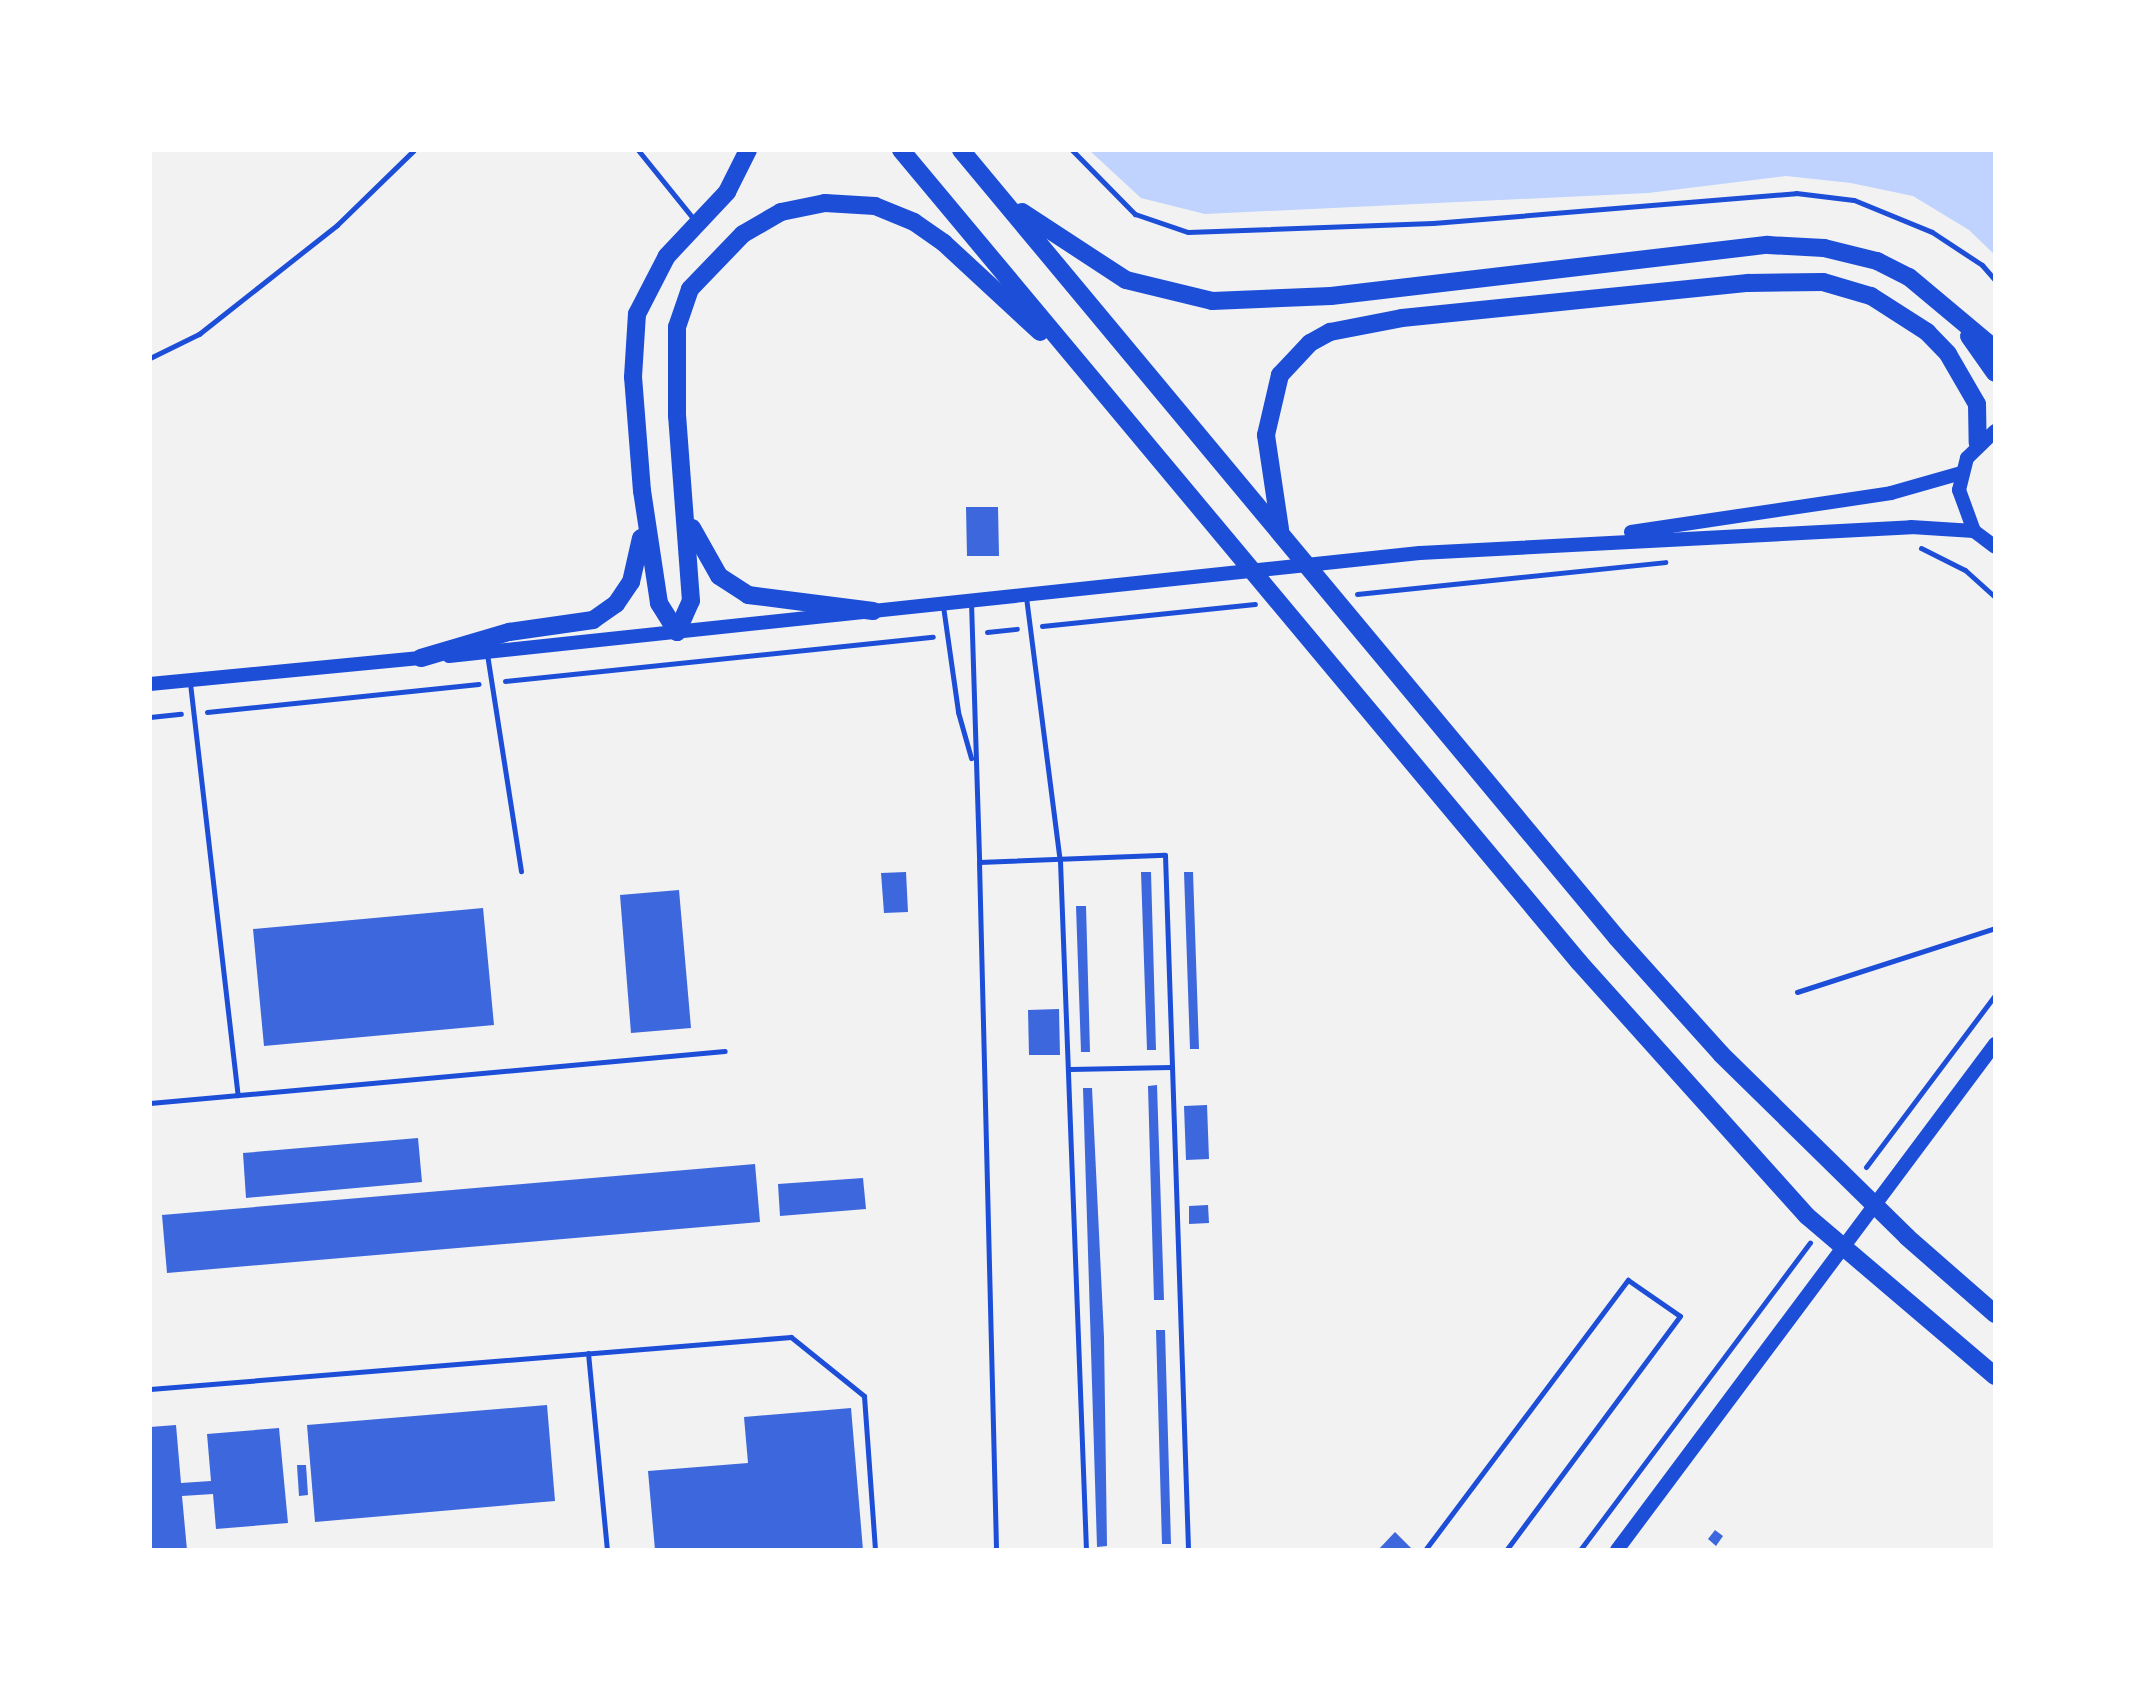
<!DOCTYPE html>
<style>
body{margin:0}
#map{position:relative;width:2145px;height:1700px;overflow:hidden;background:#f2f2f2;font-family:"IBM Plex Sans",sans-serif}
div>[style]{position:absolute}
.water>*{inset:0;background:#bfd3fe}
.building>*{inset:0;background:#3d67dc}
.path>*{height:5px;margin:-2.5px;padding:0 2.5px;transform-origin:2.5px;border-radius:2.5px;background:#1d4ed8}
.service>*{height:5px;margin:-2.5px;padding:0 2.5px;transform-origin:2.5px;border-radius:2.5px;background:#1d4ed8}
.tertiary>*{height:14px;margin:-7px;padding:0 7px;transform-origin:7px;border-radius:7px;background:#1d4ed8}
.primary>*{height:18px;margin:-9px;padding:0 9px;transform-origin:9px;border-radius:9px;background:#1d4ed8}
span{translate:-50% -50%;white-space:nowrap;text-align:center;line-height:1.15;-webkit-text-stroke:8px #fff;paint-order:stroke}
.frame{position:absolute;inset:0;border:152px solid #fff;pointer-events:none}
</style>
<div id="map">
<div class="water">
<i style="clip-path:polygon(1089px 150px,1995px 150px,1995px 255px,1969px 230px,1913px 196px,1851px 183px,1786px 176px,1648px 193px,1205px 214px,1141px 198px)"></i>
</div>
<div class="building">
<i style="clip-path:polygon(966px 507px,998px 507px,999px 556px,967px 556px)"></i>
<i style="clip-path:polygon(906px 872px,908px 912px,884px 913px,881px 873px)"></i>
<i style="clip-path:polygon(1141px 872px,1151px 872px,1156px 1050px,1147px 1050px)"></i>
<i style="clip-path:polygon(1184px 872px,1193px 872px,1199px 1049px,1190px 1049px)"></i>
<i style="clip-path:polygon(679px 890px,691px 1028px,631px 1033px,620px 895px)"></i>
<i style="clip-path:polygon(1076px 906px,1086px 906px,1090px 1052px,1081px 1052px)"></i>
<i style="clip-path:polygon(483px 908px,494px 1025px,264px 1046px,253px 929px)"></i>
<i style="clip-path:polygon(1059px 1009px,1060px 1055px,1029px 1055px,1028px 1010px)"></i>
<i style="clip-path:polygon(1157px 1085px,1164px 1300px,1154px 1300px,1148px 1086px)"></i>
<i style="clip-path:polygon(1083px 1088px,1092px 1088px,1104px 1337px,1107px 1546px,1097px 1547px)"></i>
<i style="clip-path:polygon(1207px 1105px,1209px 1159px,1186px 1160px,1184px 1106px)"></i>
<i style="clip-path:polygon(418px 1138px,422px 1182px,246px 1198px,243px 1153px)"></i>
<i style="clip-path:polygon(755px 1164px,760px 1222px,167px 1273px,162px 1215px)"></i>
<i style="clip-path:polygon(863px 1178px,866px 1209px,780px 1216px,778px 1184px)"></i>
<i style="clip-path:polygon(1208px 1205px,1209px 1223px,1189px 1224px,1189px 1206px)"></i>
<i style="clip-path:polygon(1156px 1330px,1165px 1330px,1171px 1544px,1162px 1544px)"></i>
<i style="clip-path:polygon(547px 1405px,555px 1501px,315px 1522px,307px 1425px)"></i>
<i style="clip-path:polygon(851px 1408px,863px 1550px,655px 1550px,648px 1471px,748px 1463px,744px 1417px)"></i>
<i style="clip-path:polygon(176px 1425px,181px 1483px,211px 1481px,207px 1434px,279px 1428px,288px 1523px,216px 1529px,213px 1494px,182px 1496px,187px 1550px,150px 1550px,150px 1427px)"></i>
<i style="clip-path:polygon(297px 1465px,306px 1465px,308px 1495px,299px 1496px)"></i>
<i style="clip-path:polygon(1715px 1530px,1723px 1536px,1716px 1546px,1708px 1539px)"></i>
<i style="clip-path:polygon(1395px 1532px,1413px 1550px,1378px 1550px)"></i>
</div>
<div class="path">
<i style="left:1072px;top:150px;width:90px;rotate:45.5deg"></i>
<i style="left:1135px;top:214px;width:56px;rotate:18.8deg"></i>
<i style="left:1188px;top:232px;width:245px;rotate:-2.1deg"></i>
<i style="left:1433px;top:223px;width:364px;rotate:-4.7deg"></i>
<i style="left:1796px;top:193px;width:58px;rotate:6.9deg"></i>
<i style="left:1854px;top:200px;width:84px;rotate:22.3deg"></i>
<i style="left:1932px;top:232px;width:60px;rotate:33.4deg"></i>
<i style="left:1982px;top:265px;width:20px;rotate:49deg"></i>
<i style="left:150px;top:358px;width:55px;rotate:-26.1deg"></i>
<i style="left:199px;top:334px;width:176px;rotate:-38.3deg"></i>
<i style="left:337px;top:225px;width:107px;rotate:-44.2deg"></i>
<i style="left:1921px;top:548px;width:49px;rotate:26.6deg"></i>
<i style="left:1965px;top:570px;width:40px;rotate:42deg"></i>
<i style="left:1357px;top:594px;width:310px;rotate:-5.9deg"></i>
<i style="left:1042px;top:626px;width:214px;rotate:-5.9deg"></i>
<i style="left:987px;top:632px;width:30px;rotate:-6deg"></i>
<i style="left:505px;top:681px;width:430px;rotate:-5.9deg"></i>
<i style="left:207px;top:712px;width:273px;rotate:-5.9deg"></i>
<i style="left:150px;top:717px;width:31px;rotate:-6deg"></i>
<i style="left:1866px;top:1167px;width:215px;rotate:-53.1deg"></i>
<i style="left:1580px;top:1550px;width:384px;rotate:-53.2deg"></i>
</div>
<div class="service">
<i style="left:638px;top:150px;width:92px;rotate:51.1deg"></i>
<i style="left:1026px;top:597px;width:266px;rotate:82.7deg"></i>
<i style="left:1060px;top:861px;width:689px;rotate:87.84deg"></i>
<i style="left:971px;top:602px;width:260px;rotate:88.2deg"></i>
<i style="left:979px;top:862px;width:186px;rotate:-2.2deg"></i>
<i style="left:1165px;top:855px;width:695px;rotate:88.1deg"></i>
<i style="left:943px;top:606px;width:107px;rotate:81.9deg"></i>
<i style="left:958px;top:712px;width:48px;rotate:74.2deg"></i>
<i style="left:487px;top:654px;width:220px;rotate:81.1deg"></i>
<i style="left:190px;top:683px;width:415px;rotate:83.4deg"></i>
<i style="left:979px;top:862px;width:688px;rotate:88.58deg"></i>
<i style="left:1797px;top:992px;width:208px;rotate:-17.9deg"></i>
<i style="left:1070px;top:1069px;width:101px;rotate:-1.1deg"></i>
<i style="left:150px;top:1103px;width:577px;rotate:-5.17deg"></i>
<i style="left:588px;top:1353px;width:198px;rotate:84.5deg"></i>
<i style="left:150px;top:1389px;width:643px;rotate:-4.64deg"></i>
<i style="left:791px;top:1337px;width:94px;rotate:38.9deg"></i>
<i style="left:864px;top:1396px;width:154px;rotate:85.9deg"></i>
<i style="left:1425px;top:1550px;width:338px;rotate:-53.1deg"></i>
<i style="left:1628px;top:1280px;width:63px;rotate:34.7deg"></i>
<i style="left:1680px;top:1316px;width:292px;rotate:126.6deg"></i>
</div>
<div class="tertiary">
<i style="left:1995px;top:431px;width:39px;rotate:136deg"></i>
<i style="left:1967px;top:458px;width:33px;rotate:104deg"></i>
<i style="left:1959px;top:490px;width:44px;rotate:69.9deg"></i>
<i style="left:1974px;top:531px;width:26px;rotate:37deg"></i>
<i style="left:1631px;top:532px;width:263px;rotate:-8.5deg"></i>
<i style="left:1891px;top:493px;width:73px;rotate:-15.9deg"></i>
<i style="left:449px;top:656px;width:976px;rotate:-6.06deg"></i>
<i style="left:1420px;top:553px;width:492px;rotate:-3deg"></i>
<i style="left:1911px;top:527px;width:63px;rotate:3.6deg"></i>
<i style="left:150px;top:684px;width:279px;rotate:-5.5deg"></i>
<i style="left:1617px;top:1550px;width:632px;rotate:-53.24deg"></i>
</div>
<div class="primary">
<i style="left:901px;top:150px;width:1058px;rotate:50.14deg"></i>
<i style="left:1579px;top:962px;width:341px;rotate:48.1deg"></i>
<i style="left:1807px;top:1216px;width:247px;rotate:40.4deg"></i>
<i style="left:961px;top:150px;width:1025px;rotate:50.22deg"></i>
<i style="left:1617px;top:938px;width:156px;rotate:48.1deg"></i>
<i style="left:1721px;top:1054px;width:261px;rotate:44.5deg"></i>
<i style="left:1907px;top:1237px;width:117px;rotate:41.2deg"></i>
<i style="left:1022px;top:212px;width:124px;rotate:33.2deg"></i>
<i style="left:1126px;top:280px;width:89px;rotate:13.7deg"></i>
<i style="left:1212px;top:301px;width:119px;rotate:-2.4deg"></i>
<i style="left:1331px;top:296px;width:440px;rotate:-6.7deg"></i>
<i style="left:1768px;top:245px;width:56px;rotate:3.1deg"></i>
<i style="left:1824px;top:248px;width:55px;rotate:13.8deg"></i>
<i style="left:1877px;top:261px;width:36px;rotate:27deg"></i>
<i style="left:1909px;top:277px;width:112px;rotate:39.9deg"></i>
<i style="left:1969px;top:336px;width:45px;rotate:54.9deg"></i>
<i style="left:692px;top:528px;width:55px;rotate:60.6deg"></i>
<i style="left:719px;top:576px;width:35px;rotate:33deg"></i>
<i style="left:748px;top:595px;width:126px;rotate:7.3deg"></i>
<i style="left:1280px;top:529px;width:95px;rotate:-98.5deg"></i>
<i style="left:1266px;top:435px;width:62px;rotate:-76.9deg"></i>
<i style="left:1280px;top:375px;width:44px;rotate:-46.8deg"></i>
<i style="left:1310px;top:343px;width:23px;rotate:-29deg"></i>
<i style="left:1330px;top:332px;width:73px;rotate:-11deg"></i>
<i style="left:1402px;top:318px;width:348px;rotate:-5.8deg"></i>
<i style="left:1748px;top:283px;width:75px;rotate:-0.8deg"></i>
<i style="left:1823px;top:282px;width:50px;rotate:16.3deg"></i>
<i style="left:1871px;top:296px;width:67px;rotate:32.7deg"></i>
<i style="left:1927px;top:332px;width:30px;rotate:46deg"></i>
<i style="left:1948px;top:354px;width:58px;rotate:59.9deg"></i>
<i style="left:1977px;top:404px;width:39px;rotate:89deg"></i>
<i style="left:677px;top:632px;width:34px;rotate:-66deg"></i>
<i style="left:691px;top:601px;width:186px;rotate:-94.3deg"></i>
<i style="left:677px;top:416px;width:89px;rotate:-90deg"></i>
<i style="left:677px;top:327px;width:40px;rotate:-71.1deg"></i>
<i style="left:690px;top:289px;width:76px;rotate:-46.1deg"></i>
<i style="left:743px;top:234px;width:44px;rotate:-30.1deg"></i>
<i style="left:781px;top:212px;width:45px;rotate:-11.6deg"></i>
<i style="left:825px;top:203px;width:50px;rotate:3.4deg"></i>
<i style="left:875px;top:206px;width:42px;rotate:22.3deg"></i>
<i style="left:914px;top:222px;width:37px;rotate:35deg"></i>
<i style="left:944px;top:243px;width:131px;rotate:42.8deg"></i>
<i style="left:677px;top:632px;width:34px;rotate:-122deg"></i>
<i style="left:659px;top:603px;width:113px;rotate:-98.6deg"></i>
<i style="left:642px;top:491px;width:114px;rotate:-94.5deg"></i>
<i style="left:633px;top:377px;width:63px;rotate:-86.4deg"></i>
<i style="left:637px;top:314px;width:65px;rotate:-62.7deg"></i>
<i style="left:667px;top:256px;width:88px;rotate:-46.8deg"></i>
<i style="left:727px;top:192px;width:47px;rotate:-63.4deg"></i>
<i style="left:421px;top:658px;width:92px;rotate:-16.5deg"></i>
<i style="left:509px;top:632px;width:85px;rotate:-8.1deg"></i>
<i style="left:593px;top:620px;width:28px;rotate:-35deg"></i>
<i style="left:616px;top:604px;width:27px;rotate:-56deg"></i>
<i style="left:631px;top:582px;width:45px;rotate:-77.2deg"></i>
</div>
<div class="frame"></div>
</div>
